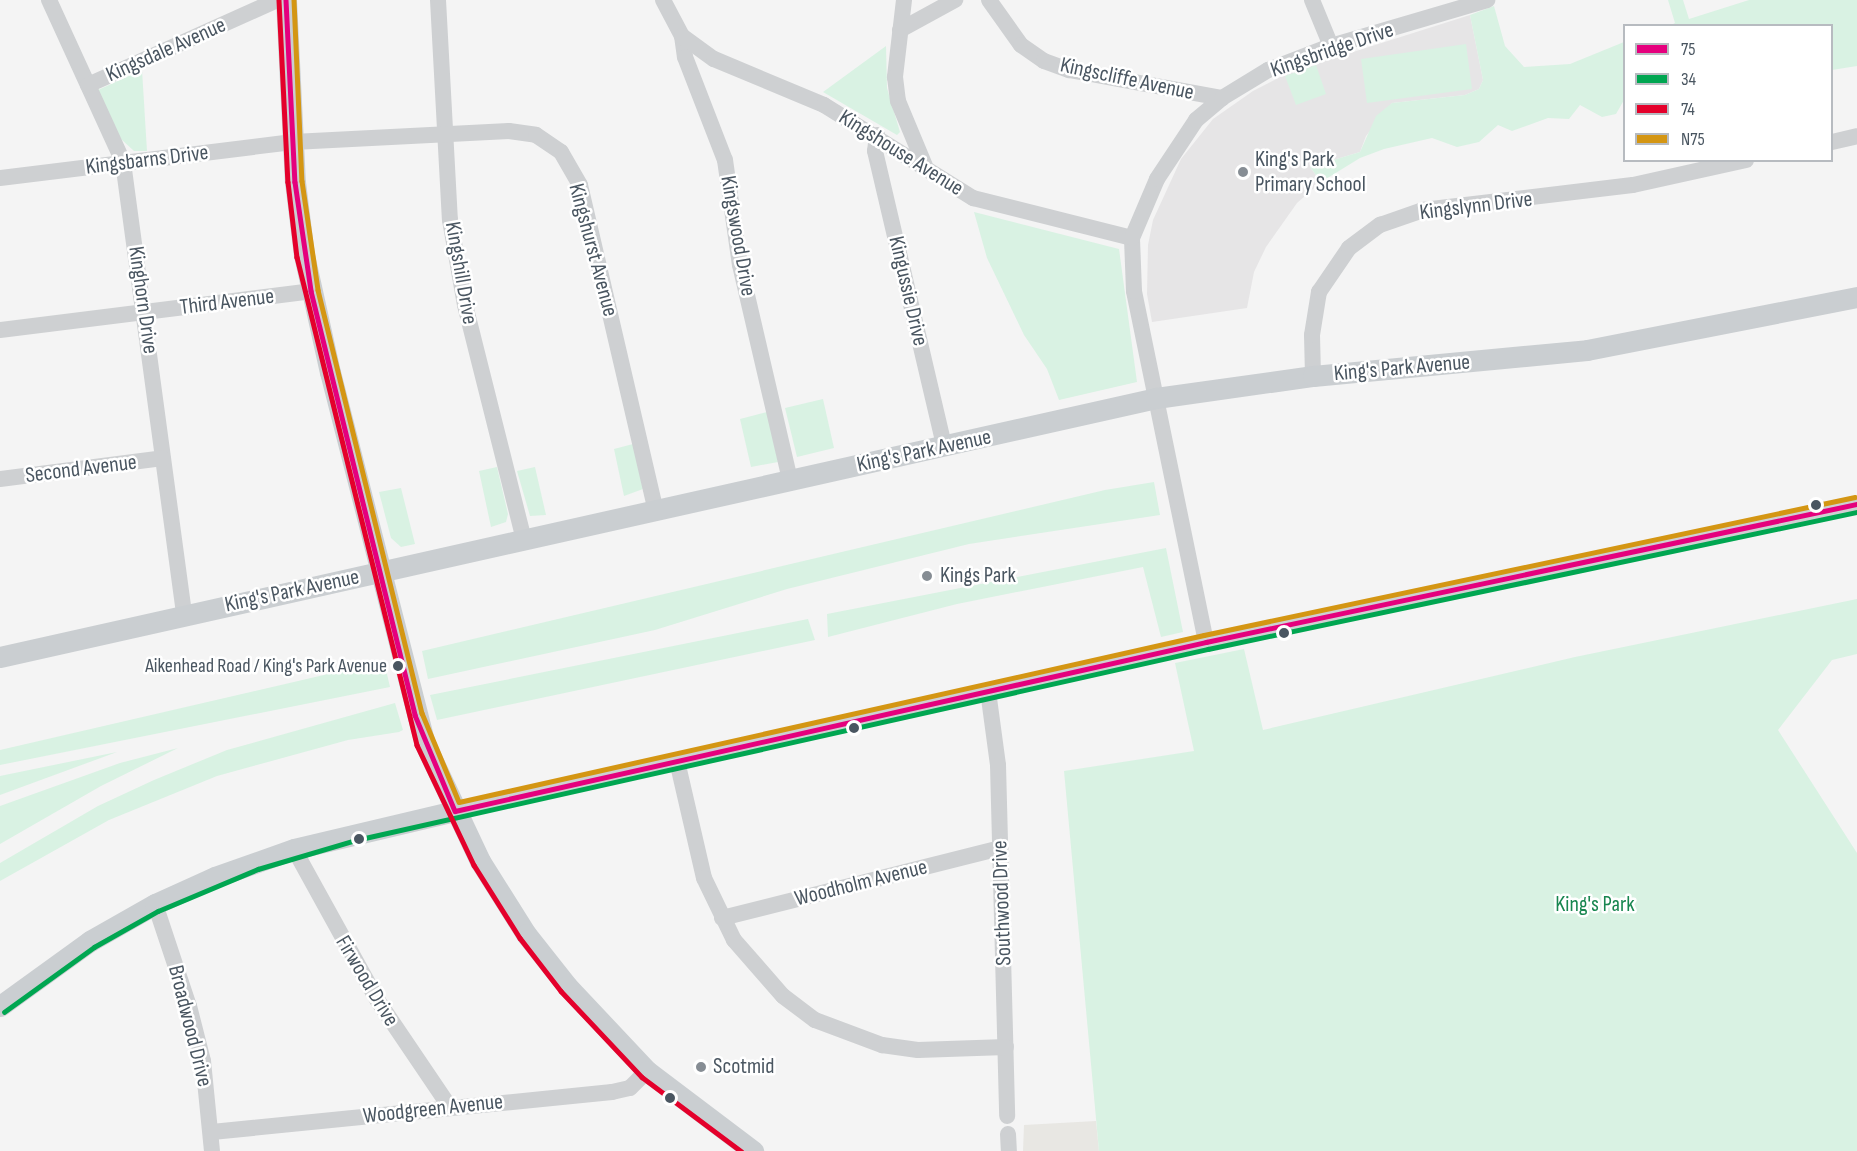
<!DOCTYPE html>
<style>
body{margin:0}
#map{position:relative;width:1857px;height:1151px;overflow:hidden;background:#f4f4f4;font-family:"Sofia Sans Condensed",sans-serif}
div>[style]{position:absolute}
.commercial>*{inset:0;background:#e8e7e3}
.education>*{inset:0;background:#e6e5e6}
.green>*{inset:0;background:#d9f2e3}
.minor>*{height:16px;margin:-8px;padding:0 8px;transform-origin:8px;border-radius:8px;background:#ced0d2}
.major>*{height:21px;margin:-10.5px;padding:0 10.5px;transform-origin:10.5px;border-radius:10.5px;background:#caced1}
.bus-1>*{height:4.5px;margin:-2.25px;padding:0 2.25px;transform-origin:2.25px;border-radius:2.25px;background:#e5007d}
.bus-2>*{height:4.5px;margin:-2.25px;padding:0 2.25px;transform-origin:2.25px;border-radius:2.25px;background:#00a651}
.bus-3>*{height:4.5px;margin:-2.25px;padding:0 2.25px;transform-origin:2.25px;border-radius:2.25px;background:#e4002b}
.bus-4>*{height:4.5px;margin:-2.25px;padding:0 2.25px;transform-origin:2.25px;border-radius:2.25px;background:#d49613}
.dots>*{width:16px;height:16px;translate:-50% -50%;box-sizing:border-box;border:3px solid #fff;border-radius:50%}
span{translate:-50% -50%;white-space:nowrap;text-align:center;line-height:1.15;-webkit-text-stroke:5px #fff;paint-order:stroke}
.bus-label{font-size:20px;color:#4a5661}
.right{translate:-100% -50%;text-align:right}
.street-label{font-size:22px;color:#4a5661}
.poi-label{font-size:22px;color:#4a5661}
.left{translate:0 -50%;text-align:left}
.park-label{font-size:22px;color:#17864f}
.legend{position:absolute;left:1623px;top:24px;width:210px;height:138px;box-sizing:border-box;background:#fff;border:2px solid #b7bbc0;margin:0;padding:8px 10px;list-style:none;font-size:18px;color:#4a5661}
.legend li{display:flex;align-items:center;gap:12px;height:30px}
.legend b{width:30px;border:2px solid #b7bbc0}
</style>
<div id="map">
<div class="commercial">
<i style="clip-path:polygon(1096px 1121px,1099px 1151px,1023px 1151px,1024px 1125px)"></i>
</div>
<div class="education">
<i style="clip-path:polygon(1470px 15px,1483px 80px,1479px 89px,1465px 95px,1392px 103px,1366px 136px,1360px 152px,1310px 167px,1321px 182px,1297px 203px,1266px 247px,1254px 272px,1247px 308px,1152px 322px,1147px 294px,1148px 245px,1153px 220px,1181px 159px,1213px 119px,1253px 91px,1290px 72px)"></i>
</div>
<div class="green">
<i style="clip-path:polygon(1668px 0,1683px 0,1689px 19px,1749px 0,1857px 0,1857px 66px,1832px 70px,1832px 26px,1671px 25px,1675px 23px)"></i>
<i style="clip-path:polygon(1494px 6px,1505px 46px,1524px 67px,1570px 64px,1624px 42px,1624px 100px,1616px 114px,1602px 117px,1580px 105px,1569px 119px,1548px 118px,1512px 131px,1498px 125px,1479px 142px,1457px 147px,1432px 138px,1384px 149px,1360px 158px,1321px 182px,1310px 167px,1360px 152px,1376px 116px,1392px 103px,1465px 95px,1479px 89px,1483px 80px,1470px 15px)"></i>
<i style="clip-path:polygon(1466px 44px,1472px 89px,1367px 103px,1361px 59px)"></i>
<i style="clip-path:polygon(886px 46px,887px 88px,900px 132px,897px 135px,823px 92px)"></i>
<i style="clip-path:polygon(1316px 65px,1326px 94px,1296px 105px,1285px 76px)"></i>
<i style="clip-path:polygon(142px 70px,147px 151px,134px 151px,121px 139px,98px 90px)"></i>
<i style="clip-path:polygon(974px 212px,1119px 249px,1137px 382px,1059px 400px,1047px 369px,1024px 335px,987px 258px)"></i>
<i style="clip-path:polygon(823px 399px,834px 448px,797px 457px,785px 408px)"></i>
<i style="clip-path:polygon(767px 412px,778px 462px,751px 467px,740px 419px)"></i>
<i style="clip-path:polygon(633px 444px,643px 489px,624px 496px,614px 449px)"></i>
<i style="clip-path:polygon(497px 467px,508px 514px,506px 522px,491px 527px,479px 471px)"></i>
<i style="clip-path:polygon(535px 467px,546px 515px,530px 516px,517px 471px)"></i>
<i style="clip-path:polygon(1154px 482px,1160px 515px,969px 544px,787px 589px,655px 630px,428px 679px,422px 651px,1105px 490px)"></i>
<i style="clip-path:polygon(401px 488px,415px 544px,401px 547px,391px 538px,379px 492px)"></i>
<i style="clip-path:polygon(1166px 548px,1183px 632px,1161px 637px,1143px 567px,957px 604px,828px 637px,827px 614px)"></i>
<i style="clip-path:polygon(1857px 599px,1857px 654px,1832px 660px,1778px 730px,1857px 853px,1857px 1151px,1099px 1151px,1064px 771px,1194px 751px,1175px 663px,1244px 649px,1263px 730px,1575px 657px)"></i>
<i style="clip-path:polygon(808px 619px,815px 640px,437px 720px,430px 695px)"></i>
<i style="clip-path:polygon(384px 661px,390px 687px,0 765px,0 750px)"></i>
<i style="clip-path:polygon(395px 703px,403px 730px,399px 732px,348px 740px,217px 776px,109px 820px,0 881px,0 863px,98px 806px,154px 780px,227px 750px)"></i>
<i style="clip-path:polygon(178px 748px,101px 786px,0 844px,0 806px,120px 763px)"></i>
<i style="clip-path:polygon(117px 752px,0 795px,0 776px)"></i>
</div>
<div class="minor">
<i style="left:49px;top:0;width:178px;rotate:65.4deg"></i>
<i style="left:123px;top:162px;width:457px;rotate:82.3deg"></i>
<i style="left:438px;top:0;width:220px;rotate:86.9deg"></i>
<i style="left:450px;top:220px;width:86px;rotate:80deg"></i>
<i style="left:465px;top:305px;width:242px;rotate:75.9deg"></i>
<i style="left:663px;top:0;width:41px;rotate:62.2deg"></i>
<i style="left:682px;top:36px;width:21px;rotate:82deg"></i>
<i style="left:685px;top:57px;width:110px;rotate:68.8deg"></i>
<i style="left:725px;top:160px;width:106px;rotate:81.9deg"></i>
<i style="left:740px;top:265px;width:221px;rotate:76.9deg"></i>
<i style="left:904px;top:0;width:78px;rotate:96.7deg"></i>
<i style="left:895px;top:77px;width:24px;rotate:83deg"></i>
<i style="left:898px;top:101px;width:70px;rotate:67.4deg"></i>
<i style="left:989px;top:0;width:55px;rotate:54.6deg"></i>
<i style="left:1021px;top:45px;width:28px;rotate:35deg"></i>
<i style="left:1044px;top:61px;width:27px;rotate:20deg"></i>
<i style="left:1069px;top:70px;width:156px;rotate:10.4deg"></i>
<i style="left:1312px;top:0;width:50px;rotate:67.6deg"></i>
<i style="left:900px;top:30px;width:63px;rotate:-28.6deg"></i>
<i style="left:682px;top:36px;width:39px;rotate:36deg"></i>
<i style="left:714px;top:59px;width:119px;rotate:22.7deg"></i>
<i style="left:824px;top:105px;width:176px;rotate:32deg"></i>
<i style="left:973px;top:198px;width:164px;rotate:14.1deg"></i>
<i style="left:88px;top:85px;width:207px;rotate:-24.2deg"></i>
<i style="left:877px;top:135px;width:16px;rotate:97deg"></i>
<i style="left:875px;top:151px;width:303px;rotate:76.8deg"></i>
<i style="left:1832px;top:142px;width:26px;rotate:-13deg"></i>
<i style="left:0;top:178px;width:295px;rotate:-7deg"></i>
<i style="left:293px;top:142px;width:216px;rotate:-2.9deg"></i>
<i style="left:509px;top:131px;width:27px;rotate:8deg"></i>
<i style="left:536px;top:135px;width:30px;rotate:34deg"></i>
<i style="left:561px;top:152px;width:38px;rotate:60deg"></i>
<i style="left:580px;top:185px;width:335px;rotate:76.9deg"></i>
<i style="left:0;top:330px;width:313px;rotate:-7.1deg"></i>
<i style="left:1313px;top:376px;width:41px;rotate:-91.4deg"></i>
<i style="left:1312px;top:335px;width:44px;rotate:-80.8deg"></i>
<i style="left:1319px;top:292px;width:53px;rotate:-55.7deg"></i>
<i style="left:1349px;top:248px;width:39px;rotate:-37deg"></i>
<i style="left:1380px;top:225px;width:46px;rotate:-19.2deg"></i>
<i style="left:1423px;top:210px;width:211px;rotate:-6.8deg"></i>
<i style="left:1633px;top:185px;width:116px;rotate:-12.5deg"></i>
<i style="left:0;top:479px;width:164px;rotate:-7.3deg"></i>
<i style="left:1206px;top:642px;width:358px;rotate:-101.6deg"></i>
<i style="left:1134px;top:291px;width:53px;rotate:-92.2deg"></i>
<i style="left:1132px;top:238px;width:64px;rotate:-67deg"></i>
<i style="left:1157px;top:179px;width:71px;rotate:-56.5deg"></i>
<i style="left:1196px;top:120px;width:34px;rotate:-40deg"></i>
<i style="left:1222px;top:98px;width:54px;rotate:-31.3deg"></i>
<i style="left:1268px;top:70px;width:67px;rotate:-20.9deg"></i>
<i style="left:1331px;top:46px;width:163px;rotate:-16.4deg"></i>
<i style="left:988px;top:691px;width:75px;rotate:82.3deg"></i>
<i style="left:998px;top:765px;width:351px;rotate:88.5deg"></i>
<i style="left:677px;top:761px;width:120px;rotate:77deg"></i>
<i style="left:704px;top:878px;width:69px;rotate:64.2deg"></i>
<i style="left:734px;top:940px;width:74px;rotate:48.8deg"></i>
<i style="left:783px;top:996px;width:40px;rotate:37deg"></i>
<i style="left:815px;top:1020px;width:72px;rotate:20.5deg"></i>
<i style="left:882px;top:1045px;width:36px;rotate:8deg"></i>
<i style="left:918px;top:1050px;width:88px;rotate:-2deg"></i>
<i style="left:455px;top:811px;width:770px;rotate:-12.68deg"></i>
<i style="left:1206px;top:642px;width:665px;rotate:-11.97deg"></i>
<i style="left:294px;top:849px;width:174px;rotate:61.1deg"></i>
<i style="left:378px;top:1001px;width:127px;rotate:55.9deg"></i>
<i style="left:155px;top:904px;width:108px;rotate:71.6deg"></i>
<i style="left:189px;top:1006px;width:57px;rotate:75.7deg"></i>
<i style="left:203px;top:1061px;width:90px;rotate:84.3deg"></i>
<i style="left:722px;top:918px;width:287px;rotate:-14.1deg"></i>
<i style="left:212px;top:1132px;width:402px;rotate:-5.7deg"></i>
<i style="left:612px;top:1092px;width:18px;rotate:-13deg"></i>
<i style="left:630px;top:1088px;width:24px;rotate:-45deg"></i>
<i style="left:1008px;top:1134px;width:17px;rotate:87deg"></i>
</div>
<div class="major">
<i style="left:286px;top:0;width:182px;rotate:87.2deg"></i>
<i style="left:295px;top:182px;width:74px;rotate:83deg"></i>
<i style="left:304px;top:255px;width:120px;rotate:77.5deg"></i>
<i style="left:330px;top:372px;width:382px;rotate:75.7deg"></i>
<i style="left:424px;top:742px;width:132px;rotate:64.8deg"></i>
<i style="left:480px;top:861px;width:86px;rotate:57.8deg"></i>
<i style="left:526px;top:934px;width:66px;rotate:51.7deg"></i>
<i style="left:567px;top:986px;width:117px;rotate:46.7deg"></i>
<i style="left:647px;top:1071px;width:133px;rotate:37deg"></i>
<i style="left:0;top:657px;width:1185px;rotate:-12.63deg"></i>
<i style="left:1156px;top:398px;width:159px;rotate:-8deg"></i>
<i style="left:1313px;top:376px;width:275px;rotate:-5.4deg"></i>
<i style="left:1587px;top:350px;width:275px;rotate:-11.1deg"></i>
<i style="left:0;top:1006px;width:111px;rotate:-35.8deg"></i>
<i style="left:90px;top:941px;width:75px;rotate:-29.6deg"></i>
<i style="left:155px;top:904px;width:66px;rotate:-24.2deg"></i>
<i style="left:215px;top:877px;width:84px;rotate:-19.5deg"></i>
<i style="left:294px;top:849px;width:165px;rotate:-13.3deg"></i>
</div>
<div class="bus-1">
<i style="left:286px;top:0;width:182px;rotate:87.2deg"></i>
<i style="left:295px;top:182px;width:110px;rotate:81.6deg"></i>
<i style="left:311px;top:291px;width:437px;rotate:76.2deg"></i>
<i style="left:415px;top:715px;width:104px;rotate:67.4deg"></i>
<i style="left:455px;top:811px;width:770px;rotate:-12.68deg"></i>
<i style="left:1206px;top:642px;width:665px;rotate:-11.97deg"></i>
</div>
<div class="bus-2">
<i style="left:4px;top:1012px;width:111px;rotate:-35.8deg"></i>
<i style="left:94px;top:947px;width:73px;rotate:-29.4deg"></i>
<i style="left:158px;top:911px;width:108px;rotate:-22.8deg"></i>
<i style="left:258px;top:869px;width:102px;rotate:-16.5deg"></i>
<i style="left:356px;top:840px;width:873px;rotate:-12.64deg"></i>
<i style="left:1208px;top:649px;width:663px;rotate:-11.92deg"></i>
</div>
<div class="bus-3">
<i style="left:279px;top:0;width:182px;rotate:87.2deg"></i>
<i style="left:288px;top:182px;width:76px;rotate:83.2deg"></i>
<i style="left:297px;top:257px;width:503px;rotate:76.18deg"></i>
<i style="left:417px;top:745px;width:133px;rotate:64.6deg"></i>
<i style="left:474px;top:865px;width:86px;rotate:57.8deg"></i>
<i style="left:520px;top:938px;width:67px;rotate:52.3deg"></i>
<i style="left:561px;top:991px;width:118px;rotate:46.7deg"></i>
<i style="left:642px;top:1077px;width:124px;rotate:36.8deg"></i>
</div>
<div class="bus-4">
<i style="left:294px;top:0;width:181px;rotate:87.5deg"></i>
<i style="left:302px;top:181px;width:110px;rotate:81.6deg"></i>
<i style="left:318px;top:290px;width:436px;rotate:76.2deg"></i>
<i style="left:422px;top:713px;width:96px;rotate:67.4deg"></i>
<i style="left:459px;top:802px;width:763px;rotate:-12.63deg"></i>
<i style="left:1204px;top:635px;width:665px;rotate:-11.97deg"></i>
</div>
<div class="dots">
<i style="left:1243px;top:172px;background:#868d94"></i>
<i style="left:1816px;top:505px;background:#4a5661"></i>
<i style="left:927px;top:576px;background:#868d94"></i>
<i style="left:1284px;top:633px;background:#4a5661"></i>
<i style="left:398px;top:666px;background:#4a5661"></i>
<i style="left:854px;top:728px;background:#4a5661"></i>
<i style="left:359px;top:839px;background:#4a5661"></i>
<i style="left:701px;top:1067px;background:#868d94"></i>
<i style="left:670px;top:1098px;background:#4a5661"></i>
</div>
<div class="bus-label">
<span class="right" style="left:387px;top:666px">Aikenhead Road / King's Park Avenue</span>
</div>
<div class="street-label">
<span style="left:166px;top:50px;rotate:-24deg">Kingsdale Avenue</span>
<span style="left:1332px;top:50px;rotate:-19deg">Kingsbridge Drive</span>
<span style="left:1127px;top:79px;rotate:12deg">Kingscliffe Avenue</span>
<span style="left:901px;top:153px;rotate:32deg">Kingshouse Avenue</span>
<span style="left:147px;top:160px;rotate:-7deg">Kingsbarns Drive</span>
<span style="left:1476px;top:206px;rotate:-7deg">Kingslynn Drive</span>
<span style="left:738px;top:236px;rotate:80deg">Kingswood Drive</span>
<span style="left:593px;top:250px;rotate:75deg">Kingshurst Avenue</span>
<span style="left:461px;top:273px;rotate:80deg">Kingshill Drive</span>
<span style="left:908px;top:291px;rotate:77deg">Kingussie Drive</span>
<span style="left:143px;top:300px;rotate:82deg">Kinghorn Drive</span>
<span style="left:227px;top:302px;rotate:-7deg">Third Avenue</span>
<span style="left:1402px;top:368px;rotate:-5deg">King's Park Avenue</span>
<span style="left:924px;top:451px;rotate:-12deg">King's Park Avenue</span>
<span style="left:81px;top:469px;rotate:-7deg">Second Avenue</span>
<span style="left:292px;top:591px;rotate:-12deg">King's Park Avenue</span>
<span style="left:861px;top:883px;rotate:-14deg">Woodholm Avenue</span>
<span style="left:1002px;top:903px;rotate:-92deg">Southwood Drive</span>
<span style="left:367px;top:981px;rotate:59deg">Firwood Drive</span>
<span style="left:190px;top:1026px;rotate:76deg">Broadwood Drive</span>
<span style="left:433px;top:1109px;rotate:-6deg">Woodgreen Avenue</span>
</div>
<div class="poi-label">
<span class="left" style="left:1255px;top:172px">King's Park<br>Primary School</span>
<span class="left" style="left:940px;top:576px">Kings Park</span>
<span class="left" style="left:713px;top:1067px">Scotmid</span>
</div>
<div class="park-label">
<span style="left:1595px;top:905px">King's Park</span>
</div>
<ul class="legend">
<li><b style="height:8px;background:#e5007d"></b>75</li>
<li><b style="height:8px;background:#00a651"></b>34</li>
<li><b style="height:8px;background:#e4002b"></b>74</li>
<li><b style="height:8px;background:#d49613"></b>N75</li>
</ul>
</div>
